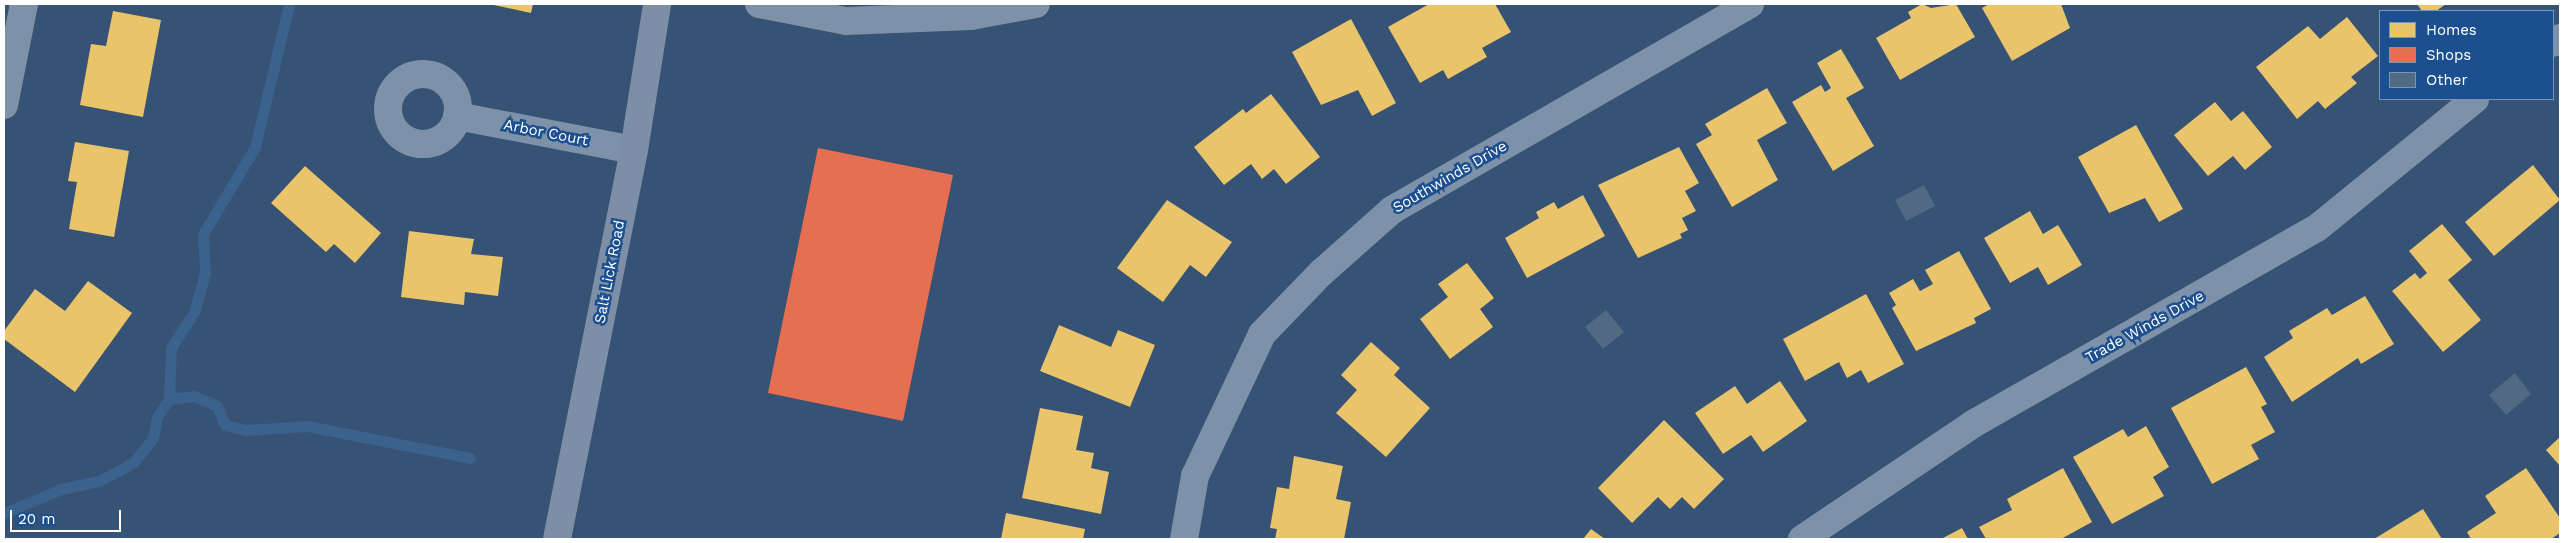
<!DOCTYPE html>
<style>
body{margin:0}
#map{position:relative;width:2564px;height:543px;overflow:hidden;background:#365274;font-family:"Work Sans",sans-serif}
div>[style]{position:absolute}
.homes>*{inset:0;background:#e9c46a}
.shops>*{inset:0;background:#e76f51}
.stream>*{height:11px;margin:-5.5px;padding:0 5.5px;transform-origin:5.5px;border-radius:5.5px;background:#3b618d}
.building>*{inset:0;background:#526984}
.minor>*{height:28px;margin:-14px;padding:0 14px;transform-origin:14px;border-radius:14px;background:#7d92a8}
.minor>.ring{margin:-14px;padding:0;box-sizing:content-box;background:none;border:28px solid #7d92a8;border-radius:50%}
.primary>*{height:28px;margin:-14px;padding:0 14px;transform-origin:14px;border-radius:14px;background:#7d8ea7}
span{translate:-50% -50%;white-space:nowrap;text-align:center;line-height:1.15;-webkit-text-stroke:5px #1b4f8f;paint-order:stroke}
.street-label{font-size:15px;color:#fff}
.frame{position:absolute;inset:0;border:5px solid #fff;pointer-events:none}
.legend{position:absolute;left:2379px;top:10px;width:175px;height:90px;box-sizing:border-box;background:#1b4f8f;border:1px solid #7695bc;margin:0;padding:6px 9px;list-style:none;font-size:15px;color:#fff}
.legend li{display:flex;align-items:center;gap:10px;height:25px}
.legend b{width:25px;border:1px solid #7695bc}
.scale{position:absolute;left:10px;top:510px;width:111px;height:22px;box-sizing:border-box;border:2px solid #fff;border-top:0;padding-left:6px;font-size:15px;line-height:18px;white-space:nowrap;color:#fff;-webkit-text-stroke:4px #1b4f8f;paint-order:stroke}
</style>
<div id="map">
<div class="homes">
<i style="clip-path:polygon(489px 4px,533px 4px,531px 13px)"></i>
<i style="clip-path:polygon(1429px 4px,1495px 4px,1511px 32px,1482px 48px,1487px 57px,1448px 79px,1443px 70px,1420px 83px,1388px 27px)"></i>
<i style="clip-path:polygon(1922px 4px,1931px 8px,1956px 4px,1975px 37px,1900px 80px,1876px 38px,1911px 18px,1908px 12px)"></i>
<i style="clip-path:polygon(1989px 4px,2061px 4px,2070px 28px,2012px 61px,1982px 8px)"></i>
<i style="clip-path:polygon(2417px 4px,2446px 4px,2436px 11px,2422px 11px)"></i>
<i style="clip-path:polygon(113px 11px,161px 20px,143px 117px,80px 105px,91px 44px,106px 46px)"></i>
<i style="clip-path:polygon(2347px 17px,2378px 56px,2351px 77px,2357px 83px,2325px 109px,2318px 101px,2297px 119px,2256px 67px,2308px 26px,2320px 39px)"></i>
<i style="clip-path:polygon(1351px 19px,1396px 103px,1372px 116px,1358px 90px,1321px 105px,1292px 52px)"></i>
<i style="clip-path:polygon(1841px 49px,1864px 88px,1846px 98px,1874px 146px,1833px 171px,1792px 102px,1821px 85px,1825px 92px,1831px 88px,1817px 63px)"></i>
<i style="clip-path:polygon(1767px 88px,1787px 123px,1757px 140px,1778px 180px,1732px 207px,1696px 144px,1712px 135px,1705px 124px)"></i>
<i style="clip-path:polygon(1271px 94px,1320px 157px,1286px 184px,1274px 169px,1262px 179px,1251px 164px,1224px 185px,1194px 147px,1243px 109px,1246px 113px)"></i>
<i style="clip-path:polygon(2215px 102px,2231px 121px,2243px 111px,2272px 147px,2245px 170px,2233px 156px,2208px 176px,2174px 135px)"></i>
<i style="clip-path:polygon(2136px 125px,2183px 209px,2159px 222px,2145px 198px,2109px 213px,2078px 157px)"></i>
<i style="clip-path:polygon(75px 142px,129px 151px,114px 237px,69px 229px,77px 182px,68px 181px)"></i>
<i style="clip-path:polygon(1679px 147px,1699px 183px,1685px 191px,1696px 211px,1682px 218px,1688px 230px,1680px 234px,1682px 238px,1638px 258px,1598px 185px)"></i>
<i style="clip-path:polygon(2533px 165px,2560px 200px,2494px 256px,2465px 222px)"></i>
<i style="clip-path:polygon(305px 166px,381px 233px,355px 263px,334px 244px,326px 252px,271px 203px)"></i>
<i style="clip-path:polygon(1583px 195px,1605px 236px,1527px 278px,1505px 238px,1539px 218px,1536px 212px,1554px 202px,1558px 209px)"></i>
<i style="clip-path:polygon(1167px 200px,1232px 242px,1206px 277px,1190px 265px,1163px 302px,1117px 268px)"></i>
<i style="clip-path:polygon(2030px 211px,2043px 234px,2058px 225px,2082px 265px,2048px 285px,2038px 267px,2010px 283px,1984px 238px)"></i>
<i style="clip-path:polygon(2442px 224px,2472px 260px,2448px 280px,2481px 320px,2443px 352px,2392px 291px,2415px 273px,2420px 279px,2427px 273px,2409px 251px)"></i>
<i style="clip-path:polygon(409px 231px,474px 239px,471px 254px,503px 257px,498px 296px,465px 292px,464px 305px,401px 297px)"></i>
<i style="clip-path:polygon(1959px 251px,1991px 309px,1974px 318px,1976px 323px,1916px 351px,1892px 308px,1896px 305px,1889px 293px,1913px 279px,1920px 291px,1933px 284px,1925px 270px)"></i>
<i style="clip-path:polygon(1467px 263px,1494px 298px,1480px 309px,1493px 327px,1450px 359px,1420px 319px,1448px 297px,1438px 284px)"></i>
<i style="clip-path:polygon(88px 281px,132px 313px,75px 392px,4px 339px,4px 331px,35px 289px,65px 311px)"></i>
<i style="clip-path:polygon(1866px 294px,1904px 364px,1868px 383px,1861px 370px,1847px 378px,1839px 362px,1805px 381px,1783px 339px)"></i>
<i style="clip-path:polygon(2365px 296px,2394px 344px,2361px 364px,2358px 358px,2292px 402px,2264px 357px,2293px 338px,2289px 331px,2327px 308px,2332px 315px)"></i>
<i style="clip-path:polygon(1059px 325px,1111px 347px,1118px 330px,1155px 345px,1130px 407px,1040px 371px)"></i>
<i style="clip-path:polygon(1371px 342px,1400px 368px,1394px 375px,1430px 408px,1386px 457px,1336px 413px,1357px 390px,1341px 375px)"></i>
<i style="clip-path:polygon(2246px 367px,2267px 404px,2261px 407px,2275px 432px,2251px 445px,2259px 459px,2212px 484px,2171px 408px)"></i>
<i style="clip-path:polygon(1780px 381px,1807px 421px,1763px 452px,1751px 435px,1723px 454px,1695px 413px,1735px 386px,1747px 404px)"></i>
<i style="clip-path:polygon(1040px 408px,1083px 416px,1076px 450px,1094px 453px,1091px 468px,1109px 472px,1101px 514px,1022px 498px)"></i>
<i style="clip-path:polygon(1664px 420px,1724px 479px,1694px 509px,1682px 497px,1670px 509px,1658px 497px,1632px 523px,1598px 488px)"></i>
<i style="clip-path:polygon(2146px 426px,2169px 467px,2153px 477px,2164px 496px,2112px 524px,2073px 457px,2123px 429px,2128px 437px)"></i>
<i style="clip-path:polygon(2560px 437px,2560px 466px,2546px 450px)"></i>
<i style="clip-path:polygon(1294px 456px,1343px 466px,1336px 499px,1351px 502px,1344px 539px,1275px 539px,1277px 529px,1270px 528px,1277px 487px,1289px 489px)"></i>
<i style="clip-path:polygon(2063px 468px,2092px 522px,2061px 539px,1986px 539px,1979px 527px,2012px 510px,2007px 499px)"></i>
<i style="clip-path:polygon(2526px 468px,2560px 518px,2560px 533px,2551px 539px,2471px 539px,2467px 532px,2496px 513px,2485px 496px)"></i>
<i style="clip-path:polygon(2423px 509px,2442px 539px,2374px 539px)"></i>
<i style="clip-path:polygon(1006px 513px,1085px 529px,1083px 539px,1001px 539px)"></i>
<i style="clip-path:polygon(1962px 528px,1968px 539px,1941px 539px)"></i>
<i style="clip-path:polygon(1591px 529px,1605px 539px,1583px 539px)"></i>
</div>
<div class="shops">
<i style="clip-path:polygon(818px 148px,953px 175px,903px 421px,768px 393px)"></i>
</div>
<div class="stream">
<i style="left:169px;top:399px;width:51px;rotate:-87.8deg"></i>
<i style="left:171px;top:348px;width:45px;rotate:-57.7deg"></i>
<i style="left:195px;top:310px;width:38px;rotate:-75deg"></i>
<i style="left:205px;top:273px;width:39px;rotate:-93deg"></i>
<i style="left:203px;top:234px;width:101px;rotate:-59.1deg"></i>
<i style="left:255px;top:147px;width:147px;rotate:-76.6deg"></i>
<i style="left:4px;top:513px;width:62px;rotate:-22.8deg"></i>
<i style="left:61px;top:489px;width:39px;rotate:-12deg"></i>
<i style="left:99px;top:481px;width:38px;rotate:-28deg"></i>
<i style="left:133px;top:463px;width:32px;rotate:-51deg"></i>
<i style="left:153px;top:438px;width:21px;rotate:-79deg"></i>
<i style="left:157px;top:417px;width:22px;rotate:-56deg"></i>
<i style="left:169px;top:399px;width:25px;rotate:-7deg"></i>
<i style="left:194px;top:396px;width:25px;rotate:23deg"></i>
<i style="left:217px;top:406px;width:21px;rotate:67deg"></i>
<i style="left:225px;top:425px;width:21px;rotate:14deg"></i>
<i style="left:245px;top:430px;width:62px;rotate:-3.7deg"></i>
<i style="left:307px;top:426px;width:166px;rotate:11.1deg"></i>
</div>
<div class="building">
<i style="clip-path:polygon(1924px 185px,1935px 206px,1906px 221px,1895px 200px)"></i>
<i style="clip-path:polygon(1606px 310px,1624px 332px,1603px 349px,1585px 327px)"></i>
<i style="clip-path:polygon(2515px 373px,2531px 394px,2506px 415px,2489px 395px)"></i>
</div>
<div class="minor">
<i style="left:759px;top:4px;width:89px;rotate:11.1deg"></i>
<i style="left:846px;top:21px;width:125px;rotate:-2.3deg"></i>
<i style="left:971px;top:16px;width:66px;rotate:-10.5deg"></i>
<i style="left:2553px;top:43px;width:9px;rotate:-36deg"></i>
<i class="ring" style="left:388px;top:74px;width:42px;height:42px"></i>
<i style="left:4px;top:105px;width:103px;rotate:-78.8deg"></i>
<i style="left:457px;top:116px;width:180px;rotate:10.9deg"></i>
<i style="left:1184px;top:539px;width:64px;rotate:-80.1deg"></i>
<i style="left:1195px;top:476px;width:157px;rotate:-64.7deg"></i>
<i style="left:1262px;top:334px;width:85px;rotate:-46deg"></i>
<i style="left:1321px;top:273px;width:95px;rotate:-41.6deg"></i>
<i style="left:1392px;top:210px;width:413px;rotate:-29.9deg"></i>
<i style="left:1802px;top:539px;width:206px;rotate:-33.9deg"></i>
<i style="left:1973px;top:424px;width:396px;rotate:-29.7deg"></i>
<i style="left:2317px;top:228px;width:204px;rotate:-39.2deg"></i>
</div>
<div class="primary">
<i style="left:557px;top:539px;width:397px;rotate:-78.8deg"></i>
<i style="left:634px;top:150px;width:148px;rotate:-81deg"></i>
</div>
<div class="street-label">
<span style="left:546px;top:133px;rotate:11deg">Arbor Court</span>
<span style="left:1450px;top:177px;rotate:-30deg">Southwinds Drive</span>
<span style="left:610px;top:272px;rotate:-79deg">Salt Lick Road</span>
<span style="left:2145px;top:327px;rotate:-29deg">Trade Winds Drive</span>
</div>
<div class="frame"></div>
<ul class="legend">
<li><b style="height:14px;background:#e9c46a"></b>Homes</li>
<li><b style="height:14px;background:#e76f51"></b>Shops</li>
<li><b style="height:14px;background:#526984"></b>Other</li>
</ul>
<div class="scale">20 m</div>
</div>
